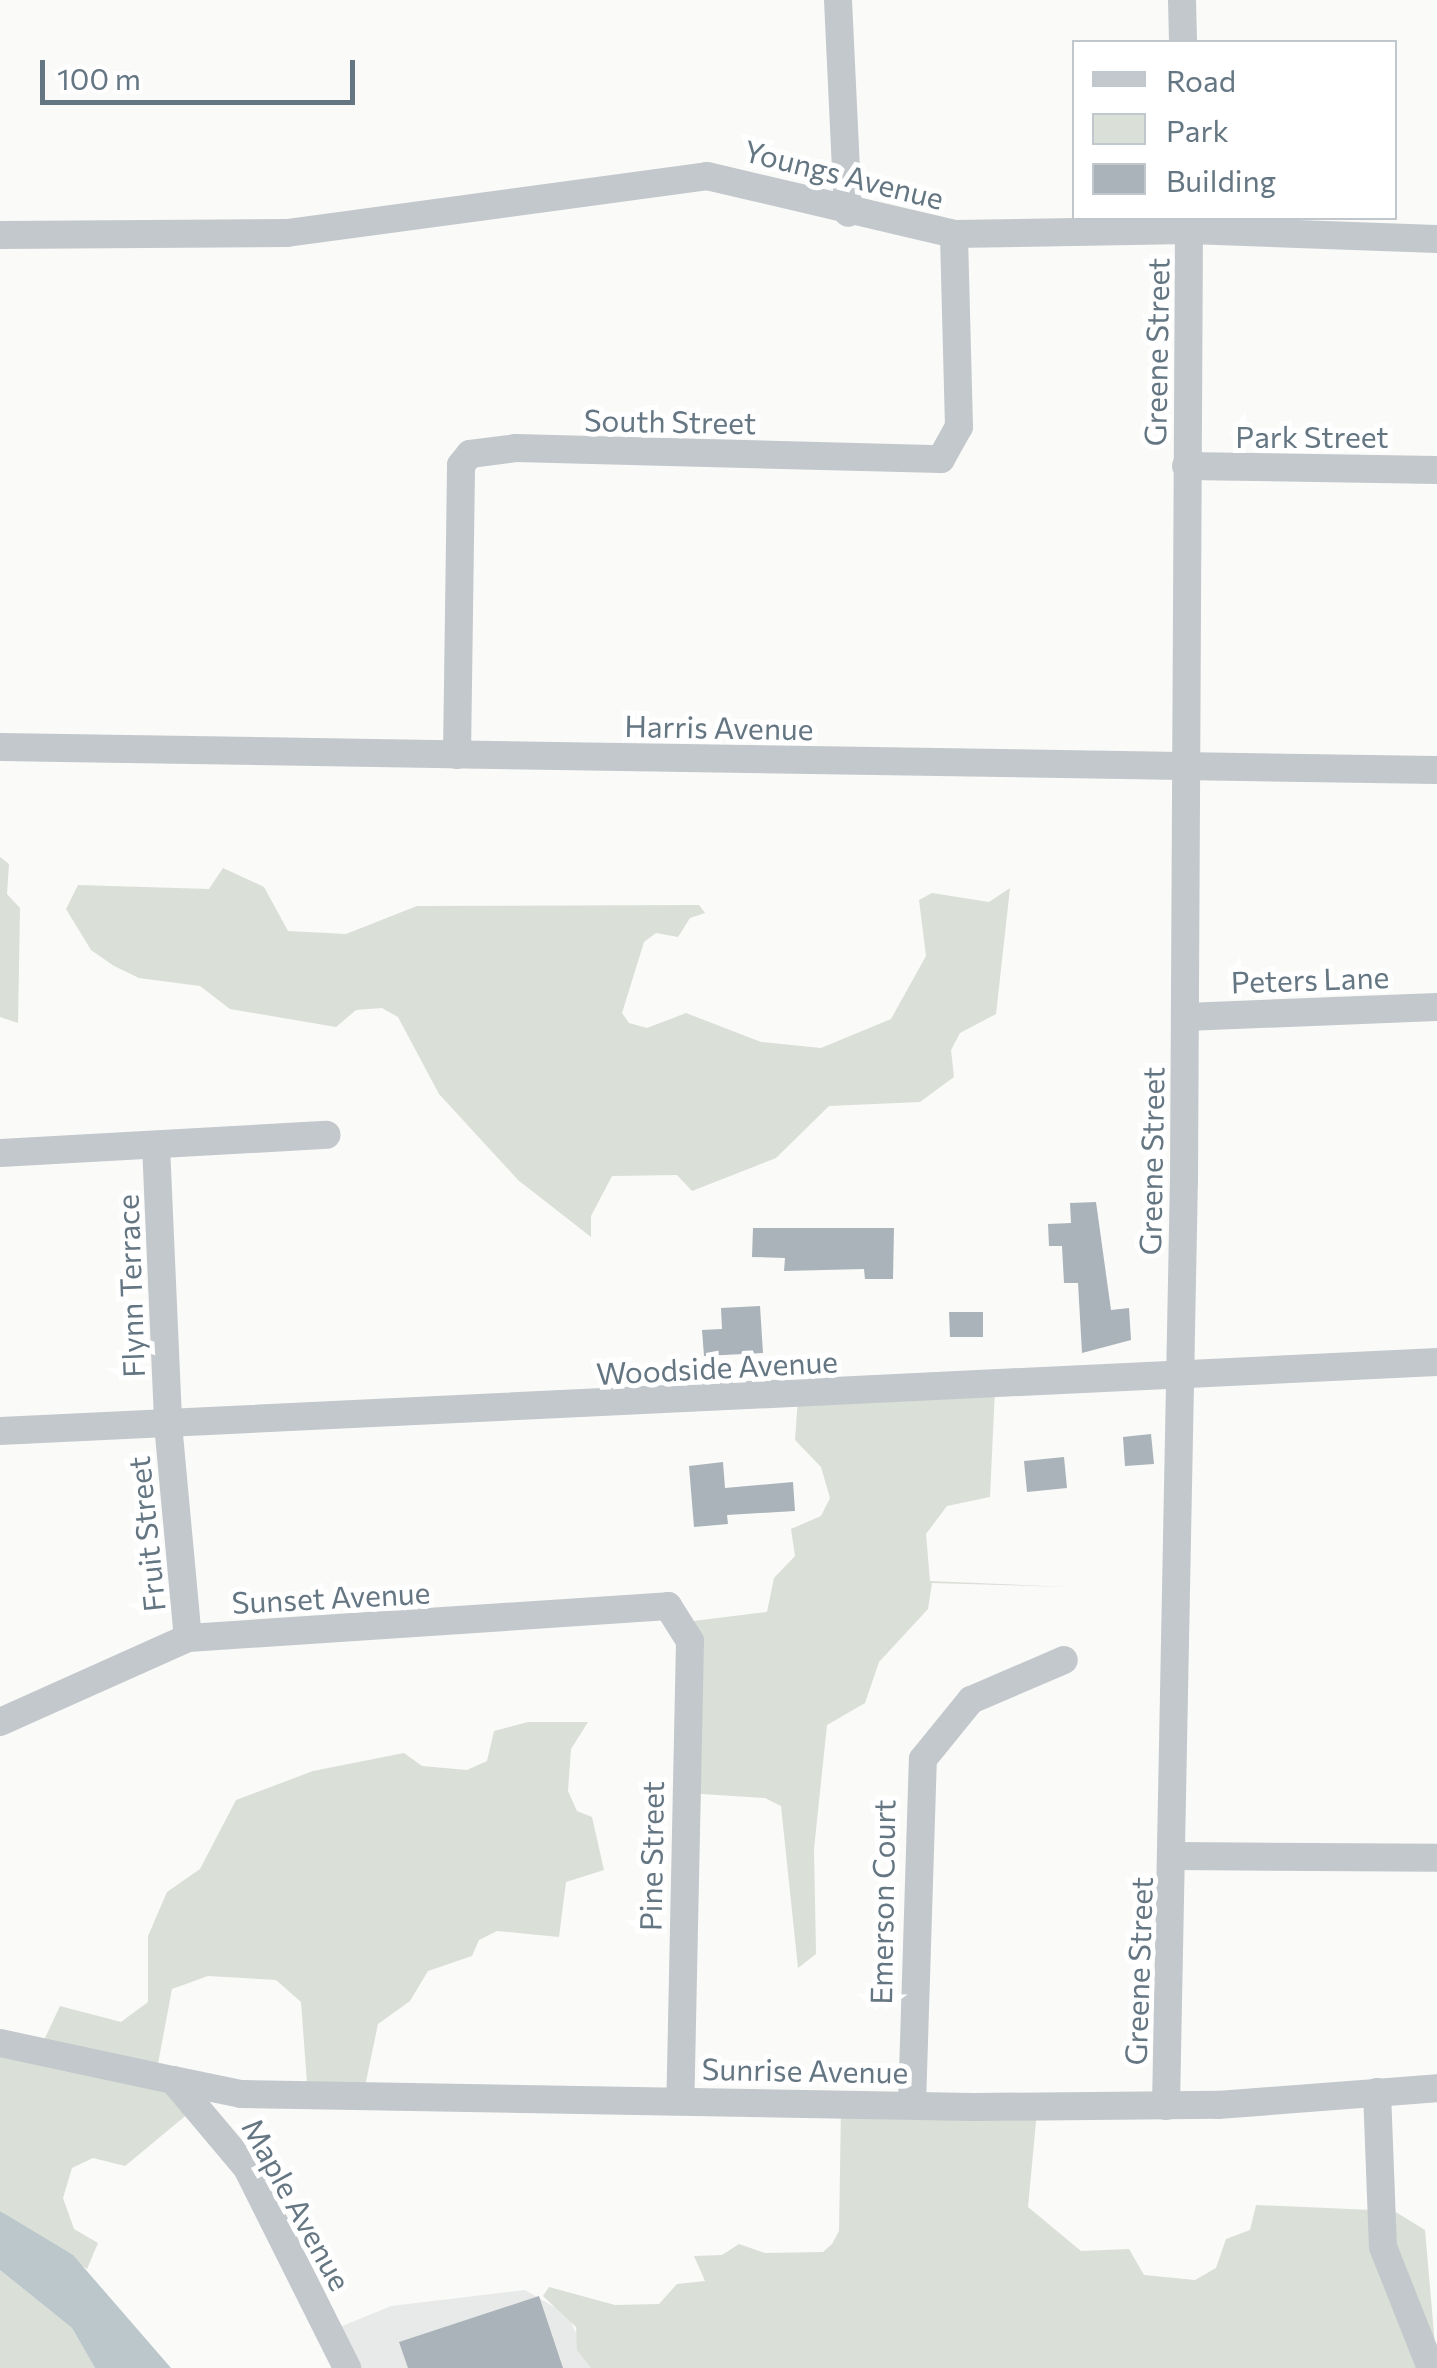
<!DOCTYPE html>
<style>
body{margin:0}
#map{position:relative;width:1437px;height:2368px;overflow:hidden;background:#fafaf8;font-family:Commissioner,sans-serif}
div>[style]{position:absolute}
.built>*{inset:0;background:#e8e9e9}
.green>*{inset:0;background:#dadfd7}
.water>*{inset:0;background:#bbc7cb}
.building>*{inset:0;background:#aab3b9}
.minor>*{height:28px;margin:-14px;padding:0 14px;transform-origin:14px;border-radius:14px;background:#c3c8cc}
span{translate:-50% -50%;white-space:nowrap;text-align:center;line-height:1.15;-webkit-text-stroke:10px #fff;paint-order:stroke}
.street-label{font-size:30px;color:#657683}
.legend{position:absolute;left:1072px;top:40px;width:325px;height:180px;box-sizing:border-box;background:#fff;border:2px solid #c1c8cd;margin:0;padding:12px 18px;list-style:none;font-size:30px;color:#657683}
.legend li{display:flex;align-items:center;gap:20px;height:50px}
.legend b{width:50px;border:2px solid #c1c8cd}
.scale{position:absolute;left:40px;top:60px;width:315px;height:45px;box-sizing:border-box;border:5px solid #657683;border-top:0;padding-left:12px;font-size:30px;line-height:35px;white-space:nowrap;color:#657683;-webkit-text-stroke:8px #fff;paint-order:stroke}
</style>
<div id="map">
<div class="built">
<i style="clip-path:polygon(525px 2290px,568px 2315px,591px 2368px,345px 2368px,335px 2329px,391px 2306px)"></i>
</div>
<div class="green">
<i style="clip-path:polygon(0 857px,9px 864px,7px 894px,20px 908px,18px 1023px,0 1017px)"></i>
<i style="clip-path:polygon(223px 868px,264px 887px,288px 931px,346px 934px,417px 906px,699px 905px,705px 913px,690px 918px,678px 937px,656px 933px,644px 942px,622px 1013px,629px 1023px,647px 1028px,686px 1013px,761px 1042px,821px 1048px,891px 1019px,926px 956px,919px 900px,932px 893px,989px 902px,1010px 888px,996px 1014px,960px 1033px,951px 1050px,954px 1077px,920px 1102px,829px 1106px,776px 1158px,692px 1191px,677px 1175px,612px 1176px,591px 1216px,591px 1237px,518px 1180px,439px 1094px,398px 1017px,382px 1008px,356px 1010px,336px 1027px,230px 1009px,200px 986px,139px 978px,114px 966px,91px 950px,66px 909px,78px 885px,209px 889px)"></i>
<i style="clip-path:polygon(995px 1388px,990px 1497px,947px 1506px,926px 1534px,930px 1581px,1067px 1587px,932px 1583px,928px 1609px,879px 1662px,865px 1703px,827px 1725px,814px 1849px,816px 1954px,798px 1968px,781px 1806px,765px 1798px,687px 1793px,685px 1622px,767px 1612px,774px 1578px,795px 1556px,791px 1529px,821px 1516px,830px 1498px,821px 1467px,795px 1440px,798px 1398px)"></i>
<i style="clip-path:polygon(528px 1722px,588px 1722px,571px 1749px,568px 1791px,577px 1811px,592px 1817px,604px 1870px,566px 1882px,559px 1937px,497px 1931px,479px 1940px,472px 1956px,428px 1971px,410px 2001px,378px 2024px,363px 2096px,308px 2097px,301px 2002px,276px 1980px,208px 1976px,172px 1989px,157px 2069px,195px 2108px,125px 2166px,93px 2158px,72px 2168px,63px 2198px,74px 2229px,98px 2243px,87px 2269px,0 2211px,0 2044px,38px 2053px,60px 2006px,121px 2022px,148px 2002px,148px 1936px,167px 1892px,200px 1869px,236px 1800px,313px 1771px,404px 1753px,422px 1766px,467px 1770px,487px 1761px,494px 1731px)"></i>
<i style="clip-path:polygon(841px 2108px,1037px 2111px,1028px 2207px,1081px 2251px,1129px 2249px,1144px 2275px,1195px 2280px,1216px 2268px,1226px 2239px,1250px 2230px,1256px 2205px,1394px 2211px,1425px 2230px,1437px 2368px,591px 2368px,577px 2350px,576px 2327px,543px 2296px,549px 2287px,615px 2305px,659px 2304px,677px 2284px,705px 2281px,694px 2256px,722px 2255px,739px 2244px,765px 2253px,823px 2252px,832px 2244px,839px 2231px)"></i>
<i style="clip-path:polygon(0 2270px,72px 2328px,95px 2368px,0 2368px)"></i>
</div>
<div class="water">
<i style="clip-path:polygon(0 2211px,73px 2255px,171px 2368px,95px 2368px,72px 2328px,0 2270px)"></i>
</div>
<div class="building">
<i style="clip-path:polygon(1096px 1202px,1111px 1310px,1129px 1308px,1131px 1340px,1082px 1353px,1078px 1283px,1064px 1283px,1062px 1246px,1049px 1246px,1048px 1224px,1071px 1223px,1070px 1203px)"></i>
<i style="clip-path:polygon(753px 1228px,894px 1228px,893px 1279px,865px 1279px,864px 1269px,784px 1271px,785px 1258px,752px 1257px)"></i>
<i style="clip-path:polygon(760px 1306px,763px 1353px,704px 1356px,702px 1330px,722px 1329px,721px 1308px)"></i>
<i style="clip-path:polygon(949px 1312px,983px 1312px,983px 1337px,950px 1337px)"></i>
<i style="clip-path:polygon(1151px 1434px,1154px 1464px,1125px 1466px,1123px 1437px)"></i>
<i style="clip-path:polygon(1064px 1457px,1067px 1488px,1027px 1492px,1024px 1461px)"></i>
<i style="clip-path:polygon(723px 1462px,725px 1488px,793px 1482px,795px 1511px,727px 1515px,728px 1524px,694px 1527px,689px 1466px)"></i>
<i style="clip-path:polygon(539px 2296px,563px 2368px,408px 2368px,399px 2342px)"></i>
</div>
<div class="minor">
<i style="left:838px;top:0;width:213px;rotate:87.3deg"></i>
<i style="left:1182px;top:0;width:42px;rotate:88.6deg"></i>
<i style="left:0;top:235px;width:287px;rotate:-0.4deg"></i>
<i style="left:287px;top:233px;width:424px;rotate:-7.7deg"></i>
<i style="left:707px;top:176px;width:254px;rotate:13.2deg"></i>
<i style="left:954px;top:234px;width:236px;rotate:-1deg"></i>
<i style="left:1190px;top:230px;width:247px;rotate:2.1deg"></i>
<i style="left:1186px;top:466px;width:251px;rotate:0.9deg"></i>
<i style="left:0;top:747px;width:1437px;rotate:0.92deg"></i>
<i style="left:457px;top:755px;width:290px;rotate:-89.2deg"></i>
<i style="left:461px;top:465px;width:14px;rotate:-51deg"></i>
<i style="left:470px;top:454px;width:46px;rotate:-7.4deg"></i>
<i style="left:516px;top:448px;width:425px;rotate:1.5deg"></i>
<i style="left:941px;top:459px;width:37px;rotate:-61deg"></i>
<i style="left:959px;top:427px;width:193px;rotate:-91.5deg"></i>
<i style="left:1186px;top:1017px;width:251px;rotate:-2.3deg"></i>
<i style="left:156px;top:1145px;width:279px;rotate:87.5deg"></i>
<i style="left:168px;top:1424px;width:215px;rotate:84.7deg"></i>
<i style="left:1px;top:1153px;width:326px;rotate:-3.2deg"></i>
<i style="left:0;top:1431px;width:1439px;rotate:-2.75deg"></i>
<i style="left:0;top:1722px;width:206px;rotate:-24.1deg"></i>
<i style="left:188px;top:1638px;width:481px;rotate:-3.8deg"></i>
<i style="left:668px;top:1606px;width:41px;rotate:57.8deg"></i>
<i style="left:690px;top:1641px;width:459px;rotate:91.2deg"></i>
<i style="left:1175px;top:1856px;width:262px;rotate:0.4deg"></i>
<i style="left:0;top:2043px;width:177px;rotate:12.1deg"></i>
<i style="left:173px;top:2080px;width:115px;rotate:49.9deg"></i>
<i style="left:247px;top:2168px;width:224px;rotate:63.4deg"></i>
<i style="left:173px;top:2080px;width:69px;rotate:11.6deg"></i>
<i style="left:241px;top:2094px;width:733px;rotate:1.02deg"></i>
<i style="left:974px;top:2107px;width:244px;rotate:-0.5deg"></i>
<i style="left:1218px;top:2105px;width:220px;rotate:-4.4deg"></i>
<i style="left:1377px;top:2092px;width:155px;rotate:87.8deg"></i>
<i style="left:1383px;top:2247px;width:130px;rotate:68.4deg"></i>
<i style="left:912px;top:2105px;width:346px;rotate:-88.2deg"></i>
<i style="left:923px;top:1759px;width:76px;rotate:-50.9deg"></i>
<i style="left:971px;top:1700px;width:101px;rotate:-23.3deg"></i>
<i style="left:1166px;top:2106px;width:925px;rotate:-88.89deg"></i>
<i style="left:1184px;top:1181px;width:963px;rotate:-89.7deg"></i>
</div>
<div class="street-label">
<span style="left:844px;top:174px;rotate:14deg">Youngs Avenue</span>
<span style="left:1156px;top:352px;rotate:-89deg">Greene Street</span>
<span style="left:670px;top:421px;rotate:1deg">South Street</span>
<span style="left:1312px;top:436px">Park Street</span>
<span style="left:719px;top:727px;rotate:1deg">Harris Avenue</span>
<span style="left:1310px;top:979px;rotate:-2deg">Peters Lane</span>
<span style="left:1151px;top:1161px;rotate:-89deg">Greene Street</span>
<span style="left:130px;top:1286px;rotate:-92deg">Flynn Terrace</span>
<span style="left:717px;top:1367px;rotate:-3deg">Woodside Avenue</span>
<span style="left:146px;top:1534px;rotate:-96deg">Fruit Street</span>
<span style="left:331px;top:1597px;rotate:-3deg">Sunset Avenue</span>
<span style="left:651px;top:1856px;rotate:-89deg">Pine Street</span>
<span style="left:882px;top:1902px;rotate:-89deg">Emerson Court</span>
<span style="left:1138px;top:1971px;rotate:-88deg">Greene Street</span>
<span style="left:805px;top:2070px;rotate:1deg">Sunrise Avenue</span>
<span style="left:297px;top:2204px;rotate:61deg">Maple Avenue</span>
</div>
<ul class="legend">
<li><b style="height:12px;background:#c3c8cc"></b>Road</li>
<li><b style="height:28px;background:#dadfd7"></b>Park</li>
<li><b style="height:28px;background:#aab3b9"></b>Building</li>
</ul>
<div class="scale">100 m</div>
</div>
